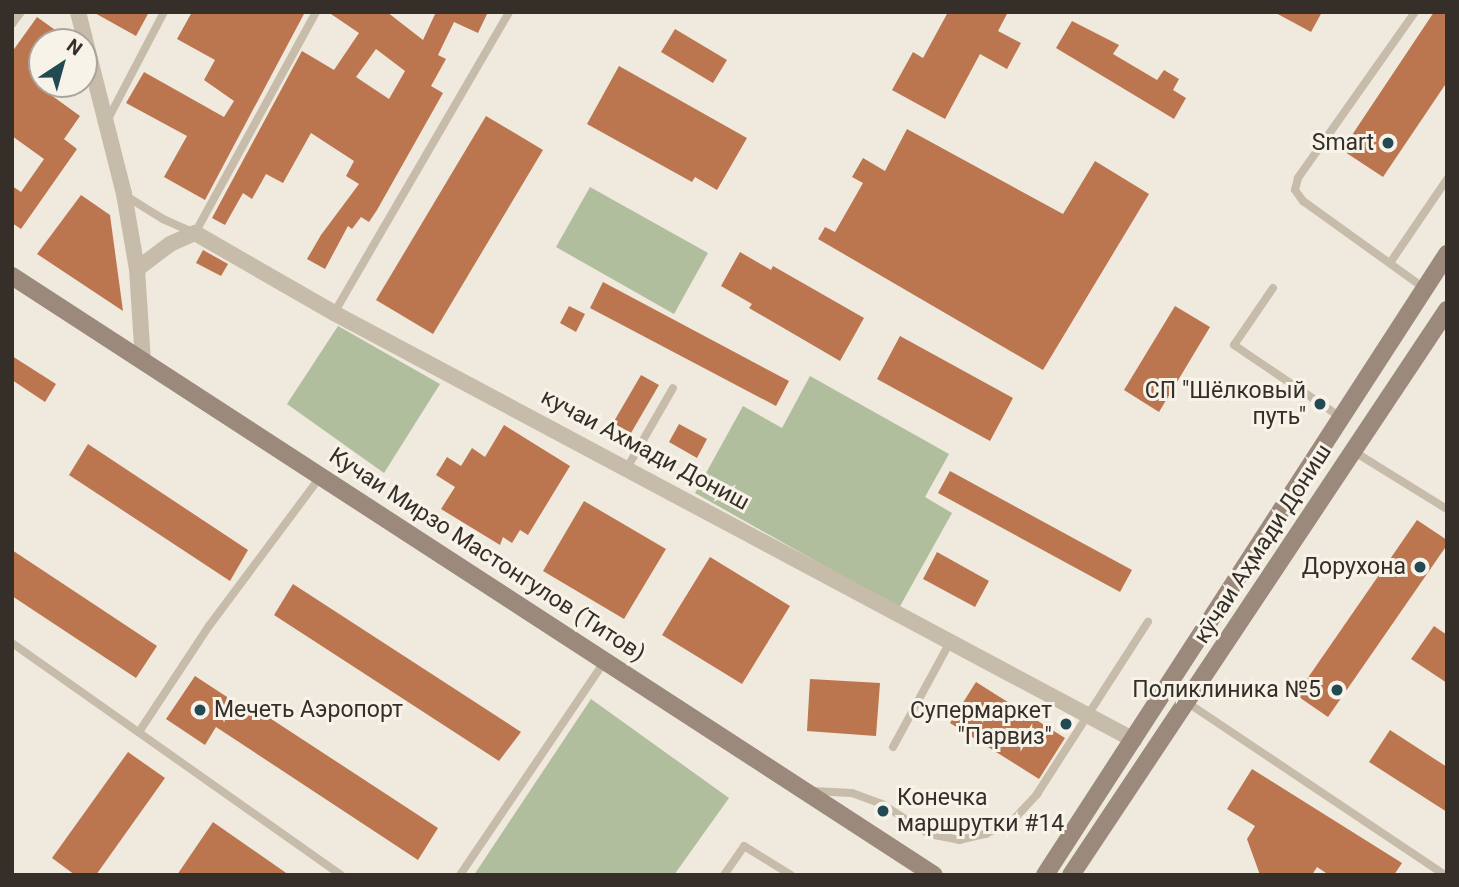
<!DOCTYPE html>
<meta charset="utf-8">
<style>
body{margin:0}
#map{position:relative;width:1459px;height:887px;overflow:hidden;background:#f0e9dd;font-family:Roboto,sans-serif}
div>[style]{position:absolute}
.green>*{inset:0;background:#b0be9e}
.building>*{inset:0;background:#bc764f}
.lane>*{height:8px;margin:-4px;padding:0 4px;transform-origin:4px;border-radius:4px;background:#c7bbaa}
.street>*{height:16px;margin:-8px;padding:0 8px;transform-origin:8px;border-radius:8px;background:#c7bbaa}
.secondary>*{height:18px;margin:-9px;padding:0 9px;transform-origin:9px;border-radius:9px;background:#9b8a7b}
.dots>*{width:19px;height:19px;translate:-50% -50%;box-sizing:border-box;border:4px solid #f8f3e9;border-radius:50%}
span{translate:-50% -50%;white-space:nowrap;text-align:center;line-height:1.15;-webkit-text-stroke:6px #f8f3e9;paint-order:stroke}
.poi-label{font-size:23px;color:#352e29}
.right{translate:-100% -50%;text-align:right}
.left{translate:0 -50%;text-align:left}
.street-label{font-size:23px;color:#352e29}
.frame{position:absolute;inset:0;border:14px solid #352e29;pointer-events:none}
.north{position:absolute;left:28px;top:28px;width:70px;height:70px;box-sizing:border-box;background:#f8f3e9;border:2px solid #aaa49c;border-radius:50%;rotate:36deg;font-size:19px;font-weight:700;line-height:28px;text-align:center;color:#352e29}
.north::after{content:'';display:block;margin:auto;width:24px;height:32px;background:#224a53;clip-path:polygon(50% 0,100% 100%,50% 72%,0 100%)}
</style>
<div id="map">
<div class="green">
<i style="clip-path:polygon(590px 187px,708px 253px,674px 314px,556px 247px)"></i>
<i style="clip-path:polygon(338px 326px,440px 384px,384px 473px,287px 404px)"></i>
<i style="clip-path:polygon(810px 376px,949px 454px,925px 497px,952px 513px,899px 608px,695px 493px,743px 406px,782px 428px)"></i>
<i style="clip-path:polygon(591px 699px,729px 798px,674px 875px,474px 875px)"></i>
</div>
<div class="building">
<i style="clip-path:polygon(93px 12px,149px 12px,136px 36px)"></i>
<i style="clip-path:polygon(192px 12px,305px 12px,205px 200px,164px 177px,187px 136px,126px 103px,144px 72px,224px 117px,234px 101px,204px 80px,215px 60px,177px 39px)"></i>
<i style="clip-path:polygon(evenodd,328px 12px,387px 12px,423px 40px,436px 12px,488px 12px,478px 33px,454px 22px,438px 55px,446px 59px,431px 86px,443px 93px,377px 210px,369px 222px,361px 217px,352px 229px,348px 226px,325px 269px,307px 259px,321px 235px,359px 184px,346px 176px,354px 161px,311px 133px,283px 183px,266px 174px,252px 199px,243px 193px,225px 225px,212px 218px,302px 51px,334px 70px,359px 33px,328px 12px,376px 49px,405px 71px,389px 99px,356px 77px,376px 49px)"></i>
<i style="clip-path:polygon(948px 12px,1008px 12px,998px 31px,1021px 43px,1007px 69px,980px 54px,945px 119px,892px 90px,913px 52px,923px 58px)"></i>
<i style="clip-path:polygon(1274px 12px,1322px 12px,1311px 32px)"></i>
<i style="clip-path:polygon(1434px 12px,1447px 12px,1447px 82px,1383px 177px,1342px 150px)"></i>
<i style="clip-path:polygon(37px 17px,72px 42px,42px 42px,42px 84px,58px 84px,51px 95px,80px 116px,64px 139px,77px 149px,21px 229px,12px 223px,12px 186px,21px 192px,44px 159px,12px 136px,12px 52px)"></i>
<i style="clip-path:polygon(1072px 21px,1119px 45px,1113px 54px,1157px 80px,1164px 70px,1179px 79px,1173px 90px,1186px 98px,1174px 119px,1056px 48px)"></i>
<i style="clip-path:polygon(675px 29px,727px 60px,713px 83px,661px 52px)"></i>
<i style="clip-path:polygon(619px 66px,747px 138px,717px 190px,695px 177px,692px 182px,587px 124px)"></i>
<i style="clip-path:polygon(486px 116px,543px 150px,433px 334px,376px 300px)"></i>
<i style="clip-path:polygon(907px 129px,1063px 214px,1095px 161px,1149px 194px,1043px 370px,818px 239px,825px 227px,835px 232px,863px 183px,852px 177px,863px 158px,885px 171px)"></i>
<i style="clip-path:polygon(81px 195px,110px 215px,123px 311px,37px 254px)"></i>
<i style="clip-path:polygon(203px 250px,228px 264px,221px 276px,196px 263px)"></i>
<i style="clip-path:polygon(740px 252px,771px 270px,773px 266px,864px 318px,840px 361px,749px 308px,752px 304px,721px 286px)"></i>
<i style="clip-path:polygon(603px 282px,789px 381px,776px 406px,590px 308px)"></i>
<i style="clip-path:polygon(569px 306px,585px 314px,576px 332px,560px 323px)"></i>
<i style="clip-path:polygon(1175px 306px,1210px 327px,1159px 412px,1124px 390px)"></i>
<i style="clip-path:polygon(900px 336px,1013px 398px,990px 441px,877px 379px)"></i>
<i style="clip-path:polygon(12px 356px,56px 384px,45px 402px,12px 380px)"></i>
<i style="clip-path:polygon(641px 375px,659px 385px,631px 433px,613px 423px)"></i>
<i style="clip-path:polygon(679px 424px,707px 439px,697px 458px,669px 442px)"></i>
<i style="clip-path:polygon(504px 425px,570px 466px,528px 535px,520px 530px,512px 543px,503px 537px,500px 545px,441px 509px,455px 487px,436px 475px,447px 457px,461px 466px,472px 448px,485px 457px)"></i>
<i style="clip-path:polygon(88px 444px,248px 550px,230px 581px,69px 475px)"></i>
<i style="clip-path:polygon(950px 471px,1132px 570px,1120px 592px,938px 493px)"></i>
<i style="clip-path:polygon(584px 501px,666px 549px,624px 619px,543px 571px)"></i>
<i style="clip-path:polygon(1417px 520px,1447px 540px,1447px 545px,1328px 717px,1296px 695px)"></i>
<i style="clip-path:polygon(12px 550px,157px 646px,136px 678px,12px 596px)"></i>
<i style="clip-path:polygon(937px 552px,989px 581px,975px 607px,923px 579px)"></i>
<i style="clip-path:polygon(710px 557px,790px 606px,742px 684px,662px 635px)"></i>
<i style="clip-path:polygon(293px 584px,521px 732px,499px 761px,274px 615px)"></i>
<i style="clip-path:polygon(1434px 626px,1447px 635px,1447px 683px,1411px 659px)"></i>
<i style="clip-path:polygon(195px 676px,250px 712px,253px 707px,438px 828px,418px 860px,216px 727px,205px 745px,166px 719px)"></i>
<i style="clip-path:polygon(810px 679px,880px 683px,876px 736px,807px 731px)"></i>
<i style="clip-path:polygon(976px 682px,1065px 738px,1039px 779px,950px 723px)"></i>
<i style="clip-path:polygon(1390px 730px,1447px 767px,1447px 812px,1369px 762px)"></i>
<i style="clip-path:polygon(128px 752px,165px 778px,96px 875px,75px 875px,52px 858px)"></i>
<i style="clip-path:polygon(1252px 769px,1402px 863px,1394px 875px,1329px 875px,1317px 867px,1312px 875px,1260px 875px,1247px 839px,1255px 826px,1227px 809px)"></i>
<i style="clip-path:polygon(213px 822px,289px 875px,177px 875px)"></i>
</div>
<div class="lane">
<i style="left:1415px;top:12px;width:203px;rotate:125.2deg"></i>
<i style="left:1298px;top:178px;width:12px;rotate:104deg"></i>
<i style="left:1295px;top:190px;width:14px;rotate:54deg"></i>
<i style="left:1303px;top:201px;width:149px;rotate:35.7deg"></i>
<i style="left:12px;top:24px;width:15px;rotate:-53deg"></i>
<i style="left:107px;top:121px;width:123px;rotate:-62.4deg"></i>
<i style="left:126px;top:196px;width:44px;rotate:31.9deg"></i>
<i style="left:163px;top:219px;width:35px;rotate:24deg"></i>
<i style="left:195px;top:233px;width:252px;rotate:-61.3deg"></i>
<i style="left:1390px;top:263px;width:102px;rotate:-55.8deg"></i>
<i style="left:1273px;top:288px;width:69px;rotate:124.4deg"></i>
<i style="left:1234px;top:345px;width:130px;rotate:34.1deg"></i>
<i style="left:334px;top:313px;width:348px;rotate:-59.8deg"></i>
<i style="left:1353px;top:451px;width:110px;rotate:31.7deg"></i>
<i style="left:627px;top:468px;width:92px;rotate:-60.1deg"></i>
<i style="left:12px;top:643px;width:403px;rotate:35.2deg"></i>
<i style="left:1188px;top:703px;width:309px;rotate:33.8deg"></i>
<i style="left:139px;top:732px;width:127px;rotate:-56.6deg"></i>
<i style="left:209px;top:626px;width:187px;rotate:-53.3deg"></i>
<i style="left:893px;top:747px;width:119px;rotate:-61.5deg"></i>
<i style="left:813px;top:791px;width:39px;rotate:3deg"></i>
<i style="left:852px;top:793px;width:32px;rotate:20deg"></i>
<i style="left:882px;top:804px;width:56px;rotate:32.6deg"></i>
<i style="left:929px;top:834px;width:31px;rotate:11deg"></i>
<i style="left:959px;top:840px;width:28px;rotate:-13deg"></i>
<i style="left:986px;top:834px;width:33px;rotate:-29deg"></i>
<i style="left:1015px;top:818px;width:33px;rotate:-47deg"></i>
<i style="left:1037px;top:794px;width:205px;rotate:-57.2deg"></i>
<i style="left:460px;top:875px;width:258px;rotate:-55.9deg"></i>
<i style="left:724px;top:875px;width:35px;rotate:-55deg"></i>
<i style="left:744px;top:846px;width:55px;rotate:31.7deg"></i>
</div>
<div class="street">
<i style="left:78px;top:12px;width:188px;rotate:75.8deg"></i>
<i style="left:124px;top:194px;width:76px;rotate:80.2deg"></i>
<i style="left:137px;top:269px;width:92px;rotate:86.3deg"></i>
<i style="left:137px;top:269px;width:41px;rotate:-37.1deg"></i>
<i style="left:170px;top:244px;width:27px;rotate:-24deg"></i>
<i style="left:195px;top:233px;width:160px;rotate:29.9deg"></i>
<i style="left:334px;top:313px;width:907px;rotate:28.09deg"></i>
</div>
<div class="secondary">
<i style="left:12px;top:276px;width:1099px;rotate:33.01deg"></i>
<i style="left:1045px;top:875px;width:740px;rotate:-57.08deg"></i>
<i style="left:1071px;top:875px;width:679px;rotate:-56.36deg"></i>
</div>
<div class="dots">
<i style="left:1388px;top:143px;background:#224a53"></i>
<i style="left:1320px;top:404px;background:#224a53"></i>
<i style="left:1420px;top:567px;background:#224a53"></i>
<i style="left:1337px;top:690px;background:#224a53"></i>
<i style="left:200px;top:710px;background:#224a53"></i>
<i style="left:1066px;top:724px;background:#224a53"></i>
<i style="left:883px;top:811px;background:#224a53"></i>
</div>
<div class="poi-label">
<span class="right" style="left:1374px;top:143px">Smart</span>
<span class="right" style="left:1306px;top:404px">СП "Шёлковый<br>путь"</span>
<span class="right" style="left:1406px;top:567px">Дорухона</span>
<span class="right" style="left:1321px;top:690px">Поликлиника №5</span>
<span class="left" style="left:214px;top:710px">Мечеть Аэропорт</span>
<span class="right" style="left:1052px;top:724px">Супермаркет<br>"Парвиз"</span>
<span class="left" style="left:897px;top:811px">Конечка<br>маршрутки #14</span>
</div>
<div class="street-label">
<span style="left:645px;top:450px;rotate:28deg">кучаи Ахмади Дониш</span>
<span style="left:1263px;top:544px;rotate:-57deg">кӯчаи Аҳмади Дониш</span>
<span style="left:487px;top:555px;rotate:33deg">Кучаи Мирзо Мастонгулов (Титов)</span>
</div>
<div class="frame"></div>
<div class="north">N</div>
</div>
